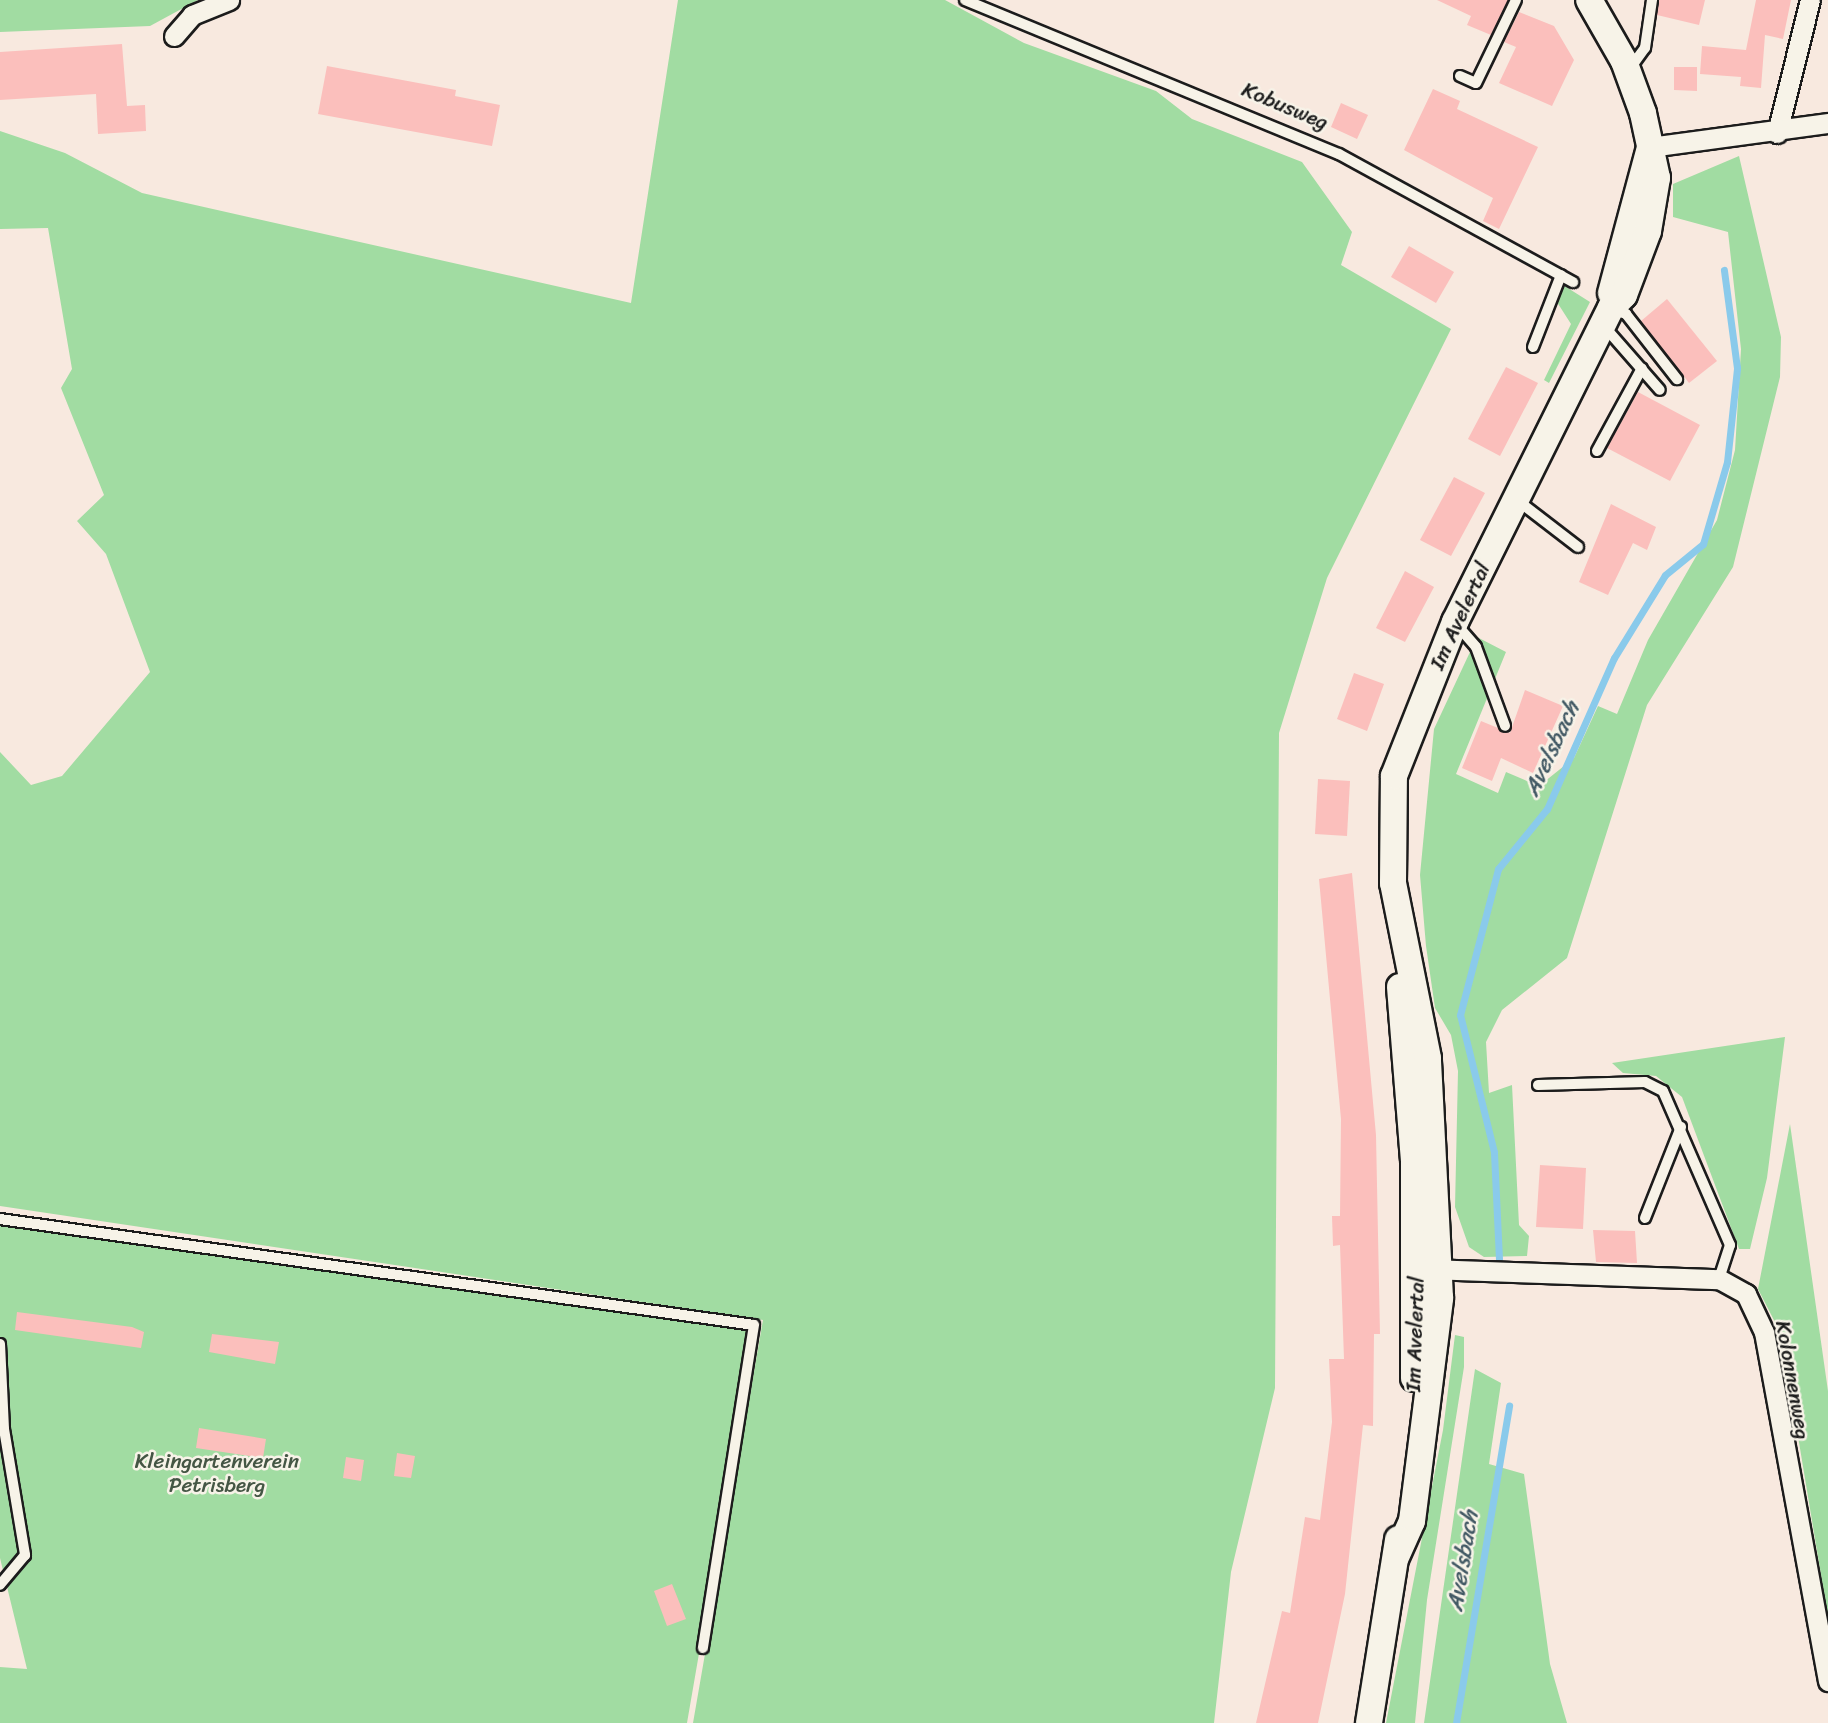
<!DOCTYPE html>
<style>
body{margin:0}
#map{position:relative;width:1828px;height:1723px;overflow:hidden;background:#f8e9df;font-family:Sriracha,sans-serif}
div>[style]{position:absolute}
.green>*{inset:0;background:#a1dca2}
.stream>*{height:7px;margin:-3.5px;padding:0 3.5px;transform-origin:3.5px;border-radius:3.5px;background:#8acaeb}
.building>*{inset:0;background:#fbbfbc}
.roads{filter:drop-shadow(2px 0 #1c1c1c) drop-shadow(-2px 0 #1c1c1c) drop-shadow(0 2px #1c1c1c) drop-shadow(0 -2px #1c1c1c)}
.lane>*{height:10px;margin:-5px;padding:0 5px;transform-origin:5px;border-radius:5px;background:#f7f3e8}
.street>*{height:19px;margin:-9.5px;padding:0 9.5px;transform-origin:9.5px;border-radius:9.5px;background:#f7f3e8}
.secondary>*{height:26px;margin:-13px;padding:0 13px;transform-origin:13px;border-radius:13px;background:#f7f3e8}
span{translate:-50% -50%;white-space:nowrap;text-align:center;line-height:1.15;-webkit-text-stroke:5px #f7f3e8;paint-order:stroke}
.street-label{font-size:21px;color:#1c1c1c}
.park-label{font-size:21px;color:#445644}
.water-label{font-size:23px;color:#425964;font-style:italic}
</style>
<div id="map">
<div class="green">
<i style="clip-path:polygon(0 0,198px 0,150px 26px,0 32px)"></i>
<i style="clip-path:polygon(678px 0,945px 0,1024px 43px,1156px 91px,1192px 119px,1302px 162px,1352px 232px,1341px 265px,1451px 329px,1327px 578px,1279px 733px,1275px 1388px,1231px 1572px,1214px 1723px,693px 1723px,763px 1320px,0 1206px,0 752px,31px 785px,62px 776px,150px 672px,106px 554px,77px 521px,104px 495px,61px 388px,72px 369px,48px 228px,0 229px,0 131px,65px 153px,142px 193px,631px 303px)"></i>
<i style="clip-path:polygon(1739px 156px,1781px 337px,1780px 377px,1733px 567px,1647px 705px,1567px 958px,1502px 1010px,1486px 1042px,1489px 1093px,1512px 1085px,1519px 1225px,1529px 1236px,1527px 1256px,1484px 1257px,1469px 1247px,1455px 1207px,1458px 1071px,1451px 1035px,1435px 1008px,1426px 946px,1420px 875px,1434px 729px,1477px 637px,1506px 652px,1456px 774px,1498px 793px,1506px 772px,1539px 786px,1574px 758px,1598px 706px,1617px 714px,1648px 640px,1717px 520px,1735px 450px,1741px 349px,1728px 232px,1673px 217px,1673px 184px)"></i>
<i style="clip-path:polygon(1563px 285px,1590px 302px,1549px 383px,1544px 380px,1571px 324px,1555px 299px)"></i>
<i style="clip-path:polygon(1785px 1037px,1767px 1178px,1750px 1249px,1739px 1249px,1682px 1097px,1656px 1076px,1623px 1073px,1612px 1063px)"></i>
<i style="clip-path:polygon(1790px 1124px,1828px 1391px,1828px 1617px,1781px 1334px,1758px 1289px)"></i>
<i style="clip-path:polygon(0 1225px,756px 1324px,687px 1723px,0 1723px,0 1667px,27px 1669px,0 1558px)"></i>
<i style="clip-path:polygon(1455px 1335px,1464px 1337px,1464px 1367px,1427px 1600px,1415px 1723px,1386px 1723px,1443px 1430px)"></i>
<i style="clip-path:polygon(1475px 1369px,1501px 1383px,1489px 1464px,1524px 1474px,1550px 1664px,1567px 1723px,1424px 1723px)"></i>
</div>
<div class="stream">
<i style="left:1499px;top:1259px;width:107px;rotate:-92.7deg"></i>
<i style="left:1494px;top:1152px;width:141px;rotate:-103.9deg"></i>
<i style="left:1460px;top:1015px;width:151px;rotate:-75.4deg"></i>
<i style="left:1498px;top:869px;width:77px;rotate:-50.8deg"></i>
<i style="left:1547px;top:809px;width:165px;rotate:-66.1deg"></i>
<i style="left:1614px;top:658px;width:97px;rotate:-58.4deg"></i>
<i style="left:1665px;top:575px;width:49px;rotate:-39.2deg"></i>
<i style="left:1703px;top:544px;width:85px;rotate:-73.7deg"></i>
<i style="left:1727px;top:462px;width:95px;rotate:-83.9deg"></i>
<i style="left:1737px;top:368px;width:99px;rotate:-97.6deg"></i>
<i style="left:1456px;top:1723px;width:322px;rotate:-80.5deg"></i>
</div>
<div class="building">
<i style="clip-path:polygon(1437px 0,1508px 0,1491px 35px,1467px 25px,1471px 16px)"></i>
<i style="clip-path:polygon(1659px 0,1705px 0,1699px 25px,1657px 15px)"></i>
<i style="clip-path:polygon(1756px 0,1791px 0,1783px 39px,1765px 35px,1761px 88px,1740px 86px,1741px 77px,1700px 74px,1702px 46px,1746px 50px)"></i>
<i style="clip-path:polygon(1519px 12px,1554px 26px,1574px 60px,1552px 106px,1499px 83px,1516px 47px,1504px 42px)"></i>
<i style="clip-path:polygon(122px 44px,127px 106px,145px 105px,146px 131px,98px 134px,96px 94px,0 100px,0 52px)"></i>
<i style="clip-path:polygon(327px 66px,456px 90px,455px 96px,500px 105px,492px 146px,318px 114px)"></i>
<i style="clip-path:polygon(1674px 67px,1697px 67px,1697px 91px,1674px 90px)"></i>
<i style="clip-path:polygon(1433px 89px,1460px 101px,1457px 109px,1538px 147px,1499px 229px,1483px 221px,1493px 198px,1404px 150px)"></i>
<i style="clip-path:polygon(1341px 103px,1368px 115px,1357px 139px,1331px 127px)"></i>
<i style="clip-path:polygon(1409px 246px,1454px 272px,1436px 303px,1391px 277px)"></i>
<i style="clip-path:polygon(1667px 299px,1717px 361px,1689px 383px,1641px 321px)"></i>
<i style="clip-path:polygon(1506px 367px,1538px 383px,1500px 456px,1468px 439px)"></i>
<i style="clip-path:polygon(1638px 392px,1700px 425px,1670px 481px,1607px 448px)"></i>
<i style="clip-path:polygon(1454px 477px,1485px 493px,1451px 556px,1420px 540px)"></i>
<i style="clip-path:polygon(1611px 504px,1656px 527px,1647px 550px,1633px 543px,1608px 595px,1579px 582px)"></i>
<i style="clip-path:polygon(1405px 571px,1434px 587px,1405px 642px,1376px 628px)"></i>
<i style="clip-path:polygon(1354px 673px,1384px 684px,1367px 731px,1337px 719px)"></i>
<i style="clip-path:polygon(1525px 690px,1563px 706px,1533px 773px,1501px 758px,1492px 781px,1462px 768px,1481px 721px,1510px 733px)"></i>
<i style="clip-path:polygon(1318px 779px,1350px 781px,1347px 836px,1315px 834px)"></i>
<i style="clip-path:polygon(1352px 873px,1376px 1135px,1380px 1334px,1374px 1334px,1373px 1426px,1363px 1425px,1345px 1594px,1318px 1723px,1256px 1723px,1282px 1611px,1290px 1613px,1305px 1517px,1320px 1520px,1332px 1422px,1329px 1359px,1344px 1359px,1340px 1245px,1333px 1246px,1332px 1216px,1340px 1216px,1341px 1119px,1319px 879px)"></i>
<i style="clip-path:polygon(1540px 1165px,1586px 1168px,1583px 1229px,1536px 1227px)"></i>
<i style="clip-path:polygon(1593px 1230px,1635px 1231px,1637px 1263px,1596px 1262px)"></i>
<i style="clip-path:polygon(17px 1312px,132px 1327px,144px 1332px,141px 1348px,15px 1330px)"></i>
<i style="clip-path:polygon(212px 1334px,279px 1342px,275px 1364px,209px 1352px)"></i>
<i style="clip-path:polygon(199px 1428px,266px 1439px,263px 1458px,196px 1448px)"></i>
<i style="clip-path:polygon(397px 1453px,415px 1456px,411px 1478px,394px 1476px)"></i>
<i style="clip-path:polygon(346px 1457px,364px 1460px,361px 1481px,343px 1478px)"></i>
<i style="clip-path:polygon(672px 1584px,686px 1619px,667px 1626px,654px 1591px)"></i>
</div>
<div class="roads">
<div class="lane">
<i style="left:965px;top:0;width:404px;rotate:22.4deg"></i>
<i style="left:1339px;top:154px;width:267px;rotate:28.7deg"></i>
<i style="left:1631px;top:67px;width:24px;rotate:-54deg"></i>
<i style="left:1645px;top:48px;width:49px;rotate:-81.7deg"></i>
<i style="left:1460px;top:76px;width:17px;rotate:24deg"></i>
<i style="left:1476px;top:83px;width:92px;rotate:-64.3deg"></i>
<i style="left:1614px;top:310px;width:13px;rotate:18deg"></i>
<i style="left:1626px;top:314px;width:83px;rotate:51.9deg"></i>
<i style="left:1603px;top:325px;width:86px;rotate:48.8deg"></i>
<i style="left:1533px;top:347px;width:77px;rotate:-68.7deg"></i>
<i style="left:1597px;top:451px;width:94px;rotate:-61.5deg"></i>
<i style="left:1517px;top:500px;width:77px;rotate:37.6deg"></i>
<i style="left:1457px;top:625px;width:29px;rotate:49deg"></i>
<i style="left:1476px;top:647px;width:84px;rotate:69.8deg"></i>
<i style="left:1538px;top:1085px;width:107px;rotate:-1.6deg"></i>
<i style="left:1645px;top:1082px;width:20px;rotate:27deg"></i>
<i style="left:1663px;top:1091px;width:168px;rotate:66.5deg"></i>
<i style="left:1730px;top:1245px;width:36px;rotate:108deg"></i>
<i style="left:1645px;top:1218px;width:98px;rotate:-68.4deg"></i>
<i style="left:0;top:1219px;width:761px;rotate:8deg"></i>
<i style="left:754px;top:1325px;width:327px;rotate:99deg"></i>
<i style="left:0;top:1344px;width:85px;rotate:87.3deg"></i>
<i style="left:4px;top:1429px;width:128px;rotate:80.5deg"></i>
<i style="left:25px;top:1555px;width:39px;rotate:130deg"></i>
</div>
<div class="street">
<i style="left:174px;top:36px;width:28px;rotate:-49deg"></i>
<i style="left:192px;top:15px;width:40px;rotate:-22deg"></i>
<i style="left:1777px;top:133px;width:137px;rotate:-76.1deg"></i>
<i style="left:1650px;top:147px;width:180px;rotate:-7.7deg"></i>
<i style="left:1428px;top:1269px;width:291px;rotate:2deg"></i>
<i style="left:1719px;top:1279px;width:31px;rotate:29deg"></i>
<i style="left:1746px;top:1294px;width:42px;rotate:64.7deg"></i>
<i style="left:1764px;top:1332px;width:355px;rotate:79.6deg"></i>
</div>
<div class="secondary">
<i style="left:1611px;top:293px;width:151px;rotate:-75deg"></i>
<i style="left:1400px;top:987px;width:176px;rotate:85.4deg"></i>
<i style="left:1414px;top:1162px;width:216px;rotate:90deg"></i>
<i style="left:1396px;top:1557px;width:39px;rotate:-66deg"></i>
<i style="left:1412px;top:1521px;width:225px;rotate:-82.8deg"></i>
<i style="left:1440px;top:1298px;width:240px;rotate:-92.9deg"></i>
<i style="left:1428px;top:1058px;width:178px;rotate:-101.3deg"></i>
<i style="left:1393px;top:883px;width:107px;rotate:-89.5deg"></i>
<i style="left:1394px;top:776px;width:166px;rotate:-68.4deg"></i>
<i style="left:1455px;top:622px;width:351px;rotate:-63.6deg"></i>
<i style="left:1611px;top:308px;width:18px;rotate:-45deg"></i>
<i style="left:1624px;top:295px;width:68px;rotate:-69.4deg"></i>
<i style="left:1648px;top:231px;width:54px;rotate:-80.4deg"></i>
<i style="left:1657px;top:178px;width:66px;rotate:-102.2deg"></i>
<i style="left:1643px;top:113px;width:55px;rotate:-110.1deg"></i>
<i style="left:1624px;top:61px;width:70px;rotate:-119.8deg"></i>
<i style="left:1369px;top:1723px;width:186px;rotate:-81deg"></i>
</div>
</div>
<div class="street-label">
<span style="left:1285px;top:106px;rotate:23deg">Kobusweg</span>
<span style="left:1460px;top:616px;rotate:-65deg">Im Avelertal</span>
<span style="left:1415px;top:1334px;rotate:-88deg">Im Avelertal</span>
<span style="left:1793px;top:1380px;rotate:80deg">Kolonnenweg</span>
</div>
<div class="park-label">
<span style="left:217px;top:1473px">Kleingartenverein<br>Petrisberg</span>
</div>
<div class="water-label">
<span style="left:1552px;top:749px;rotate:-65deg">Avelsbach</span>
<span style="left:1463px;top:1561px;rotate:-81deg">Avelsbach</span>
</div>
</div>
